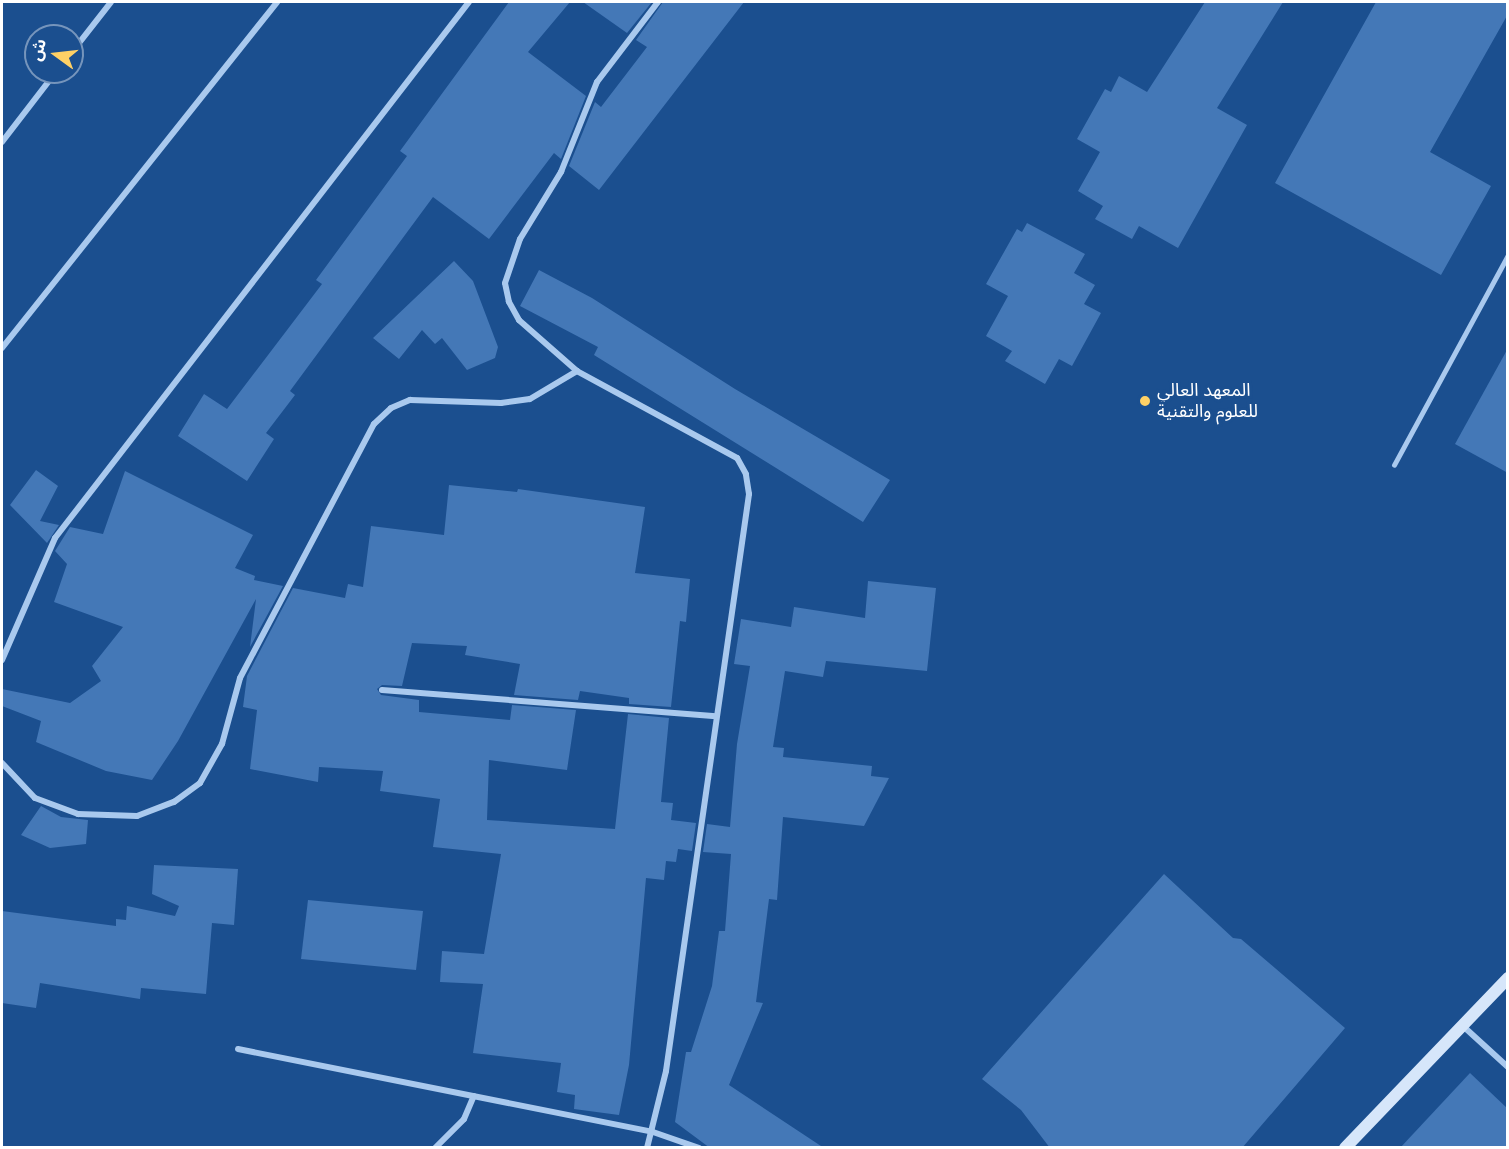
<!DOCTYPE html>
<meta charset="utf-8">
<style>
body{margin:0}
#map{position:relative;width:1509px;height:1149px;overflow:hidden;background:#1b4f8f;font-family:"Space Grotesk","Noto Sans Arabic",sans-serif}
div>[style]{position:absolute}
.building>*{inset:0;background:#4478b7}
.service>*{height:4.5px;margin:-2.25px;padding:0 2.25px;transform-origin:2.25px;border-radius:2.25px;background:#a9c9ee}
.minor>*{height:6px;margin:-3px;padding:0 3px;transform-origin:3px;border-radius:3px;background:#a9c9ee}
.secondary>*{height:12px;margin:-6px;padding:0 6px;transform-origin:6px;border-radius:6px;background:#d6e6fa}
.dots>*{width:16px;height:16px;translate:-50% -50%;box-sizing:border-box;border:3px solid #1b4f8f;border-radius:50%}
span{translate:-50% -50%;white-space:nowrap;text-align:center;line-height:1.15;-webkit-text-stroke:6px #1b4f8f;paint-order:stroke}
.poi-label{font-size:18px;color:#fff}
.left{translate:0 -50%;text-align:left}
.frame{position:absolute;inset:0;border:3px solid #fff;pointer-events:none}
.north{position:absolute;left:24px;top:24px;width:60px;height:60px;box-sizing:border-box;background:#1b4f8f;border:2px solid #7695bc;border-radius:50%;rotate:285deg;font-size:16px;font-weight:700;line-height:24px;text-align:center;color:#fff}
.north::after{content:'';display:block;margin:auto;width:21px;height:27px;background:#ffd166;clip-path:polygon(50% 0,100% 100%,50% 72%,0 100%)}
</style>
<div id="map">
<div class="building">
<i style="clip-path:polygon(509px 2px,570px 2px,528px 52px,586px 96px,561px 159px,554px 153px,489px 239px,433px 197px,290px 391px,295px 395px,266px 433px,274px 439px,247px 481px,178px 436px,204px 394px,227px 409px,322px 284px,316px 280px,407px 156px,400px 151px)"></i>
<i style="clip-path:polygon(583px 2px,652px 2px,627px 33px)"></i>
<i style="clip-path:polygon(663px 2px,744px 2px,599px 190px,569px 166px,595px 102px,601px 107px,647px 47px,636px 40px)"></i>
<i style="clip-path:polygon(1205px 2px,1283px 2px,1217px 108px,1247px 125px,1178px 248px,1139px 226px,1132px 239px,1095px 219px,1103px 206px,1078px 191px,1100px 152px,1077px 139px,1105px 89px,1111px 92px,1119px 76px,1147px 92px)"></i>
<i style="clip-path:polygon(1376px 2px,1508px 2px,1508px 14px,1430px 152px,1491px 186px,1441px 275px,1275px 183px)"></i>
<i style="clip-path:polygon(1027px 223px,1085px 254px,1074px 273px,1095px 285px,1084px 304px,1101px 313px,1072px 366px,1059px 359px,1045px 384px,1005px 361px,1012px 351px,986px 336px,1008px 296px,986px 284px,1017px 229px,1022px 232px)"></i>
<i style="clip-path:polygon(454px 261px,473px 281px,498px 347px,495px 358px,467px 370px,442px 338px,435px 344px,422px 330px,399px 359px,373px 338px)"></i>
<i style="clip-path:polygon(539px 270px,592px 298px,735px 389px,890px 480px,863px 522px,594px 355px,598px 347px,520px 306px)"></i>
<i style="clip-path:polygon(1507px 350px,1508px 440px,1508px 473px,1455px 444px)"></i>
<i style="clip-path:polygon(36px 470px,58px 486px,40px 521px,59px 525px,47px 543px,10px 505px)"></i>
<i style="clip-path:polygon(125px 471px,253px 535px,235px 568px,255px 576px,254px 580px,283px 586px,250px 647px,256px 599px,178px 741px,152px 780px,106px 771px,36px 742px,41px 721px,2px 706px,2px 689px,70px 703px,101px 681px,92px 666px,123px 627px,54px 602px,67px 564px,55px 551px,70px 527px,103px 534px)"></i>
<i style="clip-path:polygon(449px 485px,517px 492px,518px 489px,645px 507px,635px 573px,690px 579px,686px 622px,680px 621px,671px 707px,629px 704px,629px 698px,580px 691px,578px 700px,514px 695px,520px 664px,465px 655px,467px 646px,412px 643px,402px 686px,382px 685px,377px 689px,381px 695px,419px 700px,419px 712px,510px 720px,512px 705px,576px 710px,567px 770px,489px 760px,487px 820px,615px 829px,628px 714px,669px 718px,661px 802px,673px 803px,671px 820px,696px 823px,692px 851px,678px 849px,676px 862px,666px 861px,664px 880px,646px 878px,629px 1065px,619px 1115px,574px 1109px,575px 1095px,557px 1092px,561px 1063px,473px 1053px,483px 984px,440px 982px,442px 951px,484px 954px,501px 854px,433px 847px,440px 799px,380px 791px,383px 771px,319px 767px,318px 782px,250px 769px,257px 710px,243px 707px,247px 676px,293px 588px,345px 598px,348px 584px,363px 587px,371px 526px,444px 535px)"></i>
<i style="clip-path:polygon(868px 581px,936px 588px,927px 671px,826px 661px,823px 677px,785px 671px,773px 747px,784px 748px,783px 757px,872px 766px,871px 776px,889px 778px,864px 826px,783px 817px,777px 900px,769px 899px,756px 1002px,763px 1003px,729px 1085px,824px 1148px,710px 1148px,675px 1122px,686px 1052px,691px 1052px,712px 986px,719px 931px,725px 931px,731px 854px,703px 852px,707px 824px,730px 827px,737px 744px,750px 666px,734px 664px,741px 619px,791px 627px,794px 607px,865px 618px)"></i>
<i style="clip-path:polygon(41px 806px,61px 817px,88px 820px,86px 844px,50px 848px,21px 835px)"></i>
<i style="clip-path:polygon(154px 865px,238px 869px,234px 925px,212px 923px,206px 994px,141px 988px,140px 999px,40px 983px,36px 1008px,2px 1003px,2px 911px,116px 926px,116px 919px,126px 920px,127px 906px,175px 916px,179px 906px,152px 894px)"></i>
<i style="clip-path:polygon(1164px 874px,1233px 938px,1241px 939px,1345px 1028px,1242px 1148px,1050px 1148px,1021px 1110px,982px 1079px)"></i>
<i style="clip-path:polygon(308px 900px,423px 911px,416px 970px,301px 959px)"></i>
<i style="clip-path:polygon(1470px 1073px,1508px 1109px,1508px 1148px,1400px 1148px)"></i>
</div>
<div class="service">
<i style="left:1394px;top:465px;width:239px;rotate:-61.5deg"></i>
</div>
<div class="minor">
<i style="left:72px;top:52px;width:63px;rotate:-52deg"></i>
<i style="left:2px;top:142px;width:88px;rotate:-52.4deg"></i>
<i style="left:2px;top:348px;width:442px;rotate:-51.5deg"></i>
<i style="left:2px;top:660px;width:133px;rotate:-66.5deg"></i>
<i style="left:55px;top:538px;width:677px;rotate:-52.32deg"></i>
<i style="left:382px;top:690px;width:335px;rotate:4.5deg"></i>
<i style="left:2px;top:763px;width:48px;rotate:46.7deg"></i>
<i style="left:35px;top:798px;width:46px;rotate:20.4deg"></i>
<i style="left:78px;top:814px;width:59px;rotate:1.9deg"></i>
<i style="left:137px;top:816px;width:40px;rotate:-21deg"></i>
<i style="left:174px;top:802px;width:32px;rotate:-36deg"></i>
<i style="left:200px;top:783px;width:45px;rotate:-60.6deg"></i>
<i style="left:222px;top:744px;width:68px;rotate:-74.7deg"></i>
<i style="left:240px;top:678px;width:287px;rotate:-62.2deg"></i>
<i style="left:374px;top:424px;width:23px;rotate:-43deg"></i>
<i style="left:391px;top:408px;width:21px;rotate:-23deg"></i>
<i style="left:410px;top:400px;width:91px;rotate:1.9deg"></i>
<i style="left:501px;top:403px;width:29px;rotate:-8deg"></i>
<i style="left:530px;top:399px;width:55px;rotate:-30.8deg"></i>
<i style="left:1464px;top:1027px;width:59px;rotate:42.3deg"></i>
<i style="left:238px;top:1049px;width:423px;rotate:11.3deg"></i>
<i style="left:653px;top:1132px;width:49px;rotate:19.2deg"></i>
<i style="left:435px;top:1148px;width:41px;rotate:-45deg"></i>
<i style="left:464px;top:1119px;width:25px;rotate:-67deg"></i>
<i style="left:647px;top:1148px;width:79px;rotate:-76.1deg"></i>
<i style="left:666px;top:1071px;width:583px;rotate:-81.81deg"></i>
<i style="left:749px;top:494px;width:20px;rotate:-99deg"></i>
<i style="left:746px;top:474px;width:18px;rotate:-119deg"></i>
<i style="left:737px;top:458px;width:182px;rotate:-151.5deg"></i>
<i style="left:577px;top:371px;width:77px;rotate:-138.7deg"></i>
<i style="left:519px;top:320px;width:21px;rotate:-119deg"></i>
<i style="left:509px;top:302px;width:19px;rotate:-102deg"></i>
<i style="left:505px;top:283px;width:46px;rotate:-71.2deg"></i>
<i style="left:520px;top:239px;width:79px;rotate:-58.5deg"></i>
<i style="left:561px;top:172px;width:97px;rotate:-68.2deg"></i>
<i style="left:597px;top:82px;width:101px;rotate:-52.7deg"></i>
</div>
<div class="secondary">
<i style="left:1345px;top:1148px;width:236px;rotate:-46.2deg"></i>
</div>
<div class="dots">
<i style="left:1145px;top:401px;background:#ffd166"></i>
</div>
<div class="poi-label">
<span class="left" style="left:1157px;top:401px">المعهد العالي<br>للعلوم والتقنية</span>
</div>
<div class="frame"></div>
<div class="north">ش</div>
</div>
